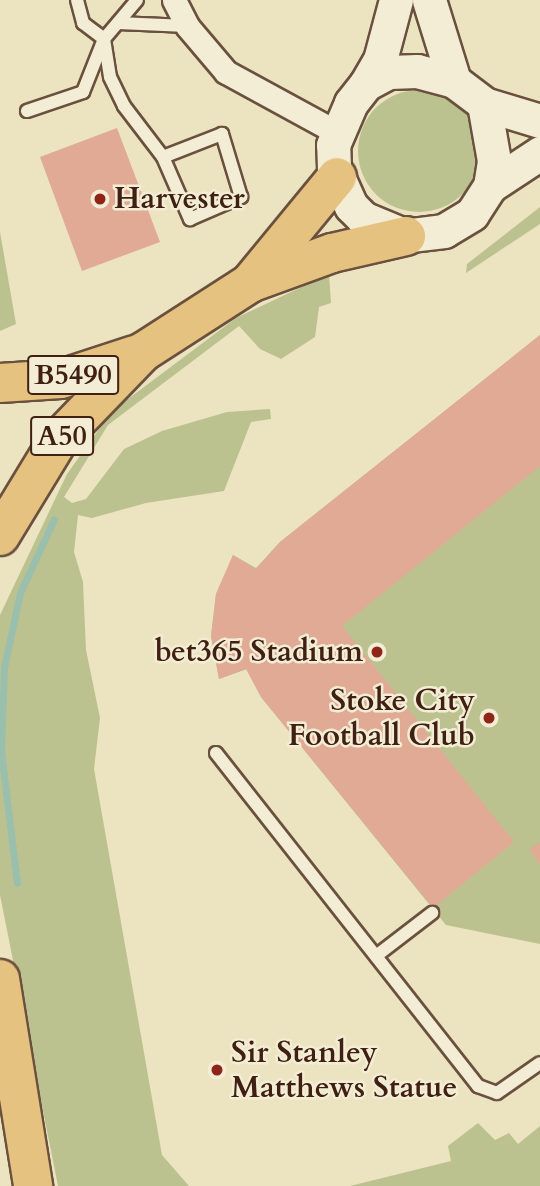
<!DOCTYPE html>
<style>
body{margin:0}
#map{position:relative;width:540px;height:1186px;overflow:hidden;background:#ece3c0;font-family:Cardo,serif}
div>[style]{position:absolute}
.green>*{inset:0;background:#bcc28f}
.round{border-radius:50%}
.stream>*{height:7px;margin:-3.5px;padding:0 3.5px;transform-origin:3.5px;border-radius:3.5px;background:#9abfac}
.building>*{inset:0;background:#e0aa95}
.roads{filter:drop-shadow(2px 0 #6a513e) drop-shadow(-2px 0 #6a513e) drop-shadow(0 2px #6a513e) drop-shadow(0 -2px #6a513e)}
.lane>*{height:12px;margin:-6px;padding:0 6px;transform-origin:6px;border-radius:6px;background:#f3edd6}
.street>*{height:23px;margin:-11.5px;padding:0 11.5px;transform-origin:11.5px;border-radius:11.5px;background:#f3edd6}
.secondary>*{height:33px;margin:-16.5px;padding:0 16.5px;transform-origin:16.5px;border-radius:16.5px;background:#f3edd6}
.highway>*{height:38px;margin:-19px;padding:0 19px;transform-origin:19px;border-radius:19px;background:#e6c280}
.dots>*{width:19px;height:19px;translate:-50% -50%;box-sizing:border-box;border:4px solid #f3edd6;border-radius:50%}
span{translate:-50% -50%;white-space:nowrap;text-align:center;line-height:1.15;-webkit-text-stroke:5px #f3edd6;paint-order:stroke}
.shield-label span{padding:2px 5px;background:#f3edd6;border:2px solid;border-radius:5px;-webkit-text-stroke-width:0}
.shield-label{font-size:28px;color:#3f2012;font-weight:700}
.poi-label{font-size:30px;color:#3f2012;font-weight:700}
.left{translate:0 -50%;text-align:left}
.right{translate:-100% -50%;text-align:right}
</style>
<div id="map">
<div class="green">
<i class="round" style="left:358px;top:90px;width:122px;height:122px"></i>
<i style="clip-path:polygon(540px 207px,540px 224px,466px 273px,467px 264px)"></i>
<i style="clip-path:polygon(0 232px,16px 324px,0 331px)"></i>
<i style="clip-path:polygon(329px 274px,331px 303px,319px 307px,315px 337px,281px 359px,260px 349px,239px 326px,108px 425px,64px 497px,72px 503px,86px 499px,124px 449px,162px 431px,227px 412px,270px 409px,271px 419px,251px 422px,224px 491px,146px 503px,92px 518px,78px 515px,74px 552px,83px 582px,86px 650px,100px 718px,94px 769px,162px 1155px,189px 1186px,58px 1186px,0 895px,0 615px,67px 474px,112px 411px,236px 318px)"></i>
<i style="clip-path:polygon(540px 335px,540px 944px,446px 925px,261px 697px,247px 669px,219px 679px,211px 636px,216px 594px,233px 555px,256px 568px,280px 542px)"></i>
<i style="clip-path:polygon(478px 1123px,495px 1140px,509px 1133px,518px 1144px,540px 1126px,540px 1186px,350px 1186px,451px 1161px,448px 1146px)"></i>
</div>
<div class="stream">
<i style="left:17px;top:883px;width:134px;rotate:-96.9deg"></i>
<i style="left:1px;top:750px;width:83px;rotate:-87.9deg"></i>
<i style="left:4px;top:667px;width:76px;rotate:-77.8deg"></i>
<i style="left:20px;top:593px;width:81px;rotate:-65.3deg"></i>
</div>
<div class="building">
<i style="clip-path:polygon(117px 128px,160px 242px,82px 271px,40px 157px)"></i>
<i style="clip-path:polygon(540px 335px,540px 466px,342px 626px,514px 842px,433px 908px,261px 697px,246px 669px,219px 679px,211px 636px,216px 594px,233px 555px,256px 569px,280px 542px)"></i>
<i style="clip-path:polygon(540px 842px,540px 864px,529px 850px)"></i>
</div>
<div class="roads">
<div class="lane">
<i style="left:77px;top:0;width:24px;rotate:75deg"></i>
<i style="left:83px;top:23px;width:26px;rotate:37deg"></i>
<i style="left:104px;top:39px;width:38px;rotate:81deg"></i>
<i style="left:110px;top:77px;width:32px;rotate:64deg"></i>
<i style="left:124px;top:106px;width:64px;rotate:52.6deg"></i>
<i style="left:163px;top:157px;width:68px;rotate:66.5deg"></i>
<i style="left:190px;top:219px;width:56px;rotate:-23.3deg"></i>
<i style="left:241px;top:197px;width:66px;rotate:-106.8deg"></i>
<i style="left:222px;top:134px;width:63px;rotate:158.7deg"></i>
<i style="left:118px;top:23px;width:69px;rotate:2.5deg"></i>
<i style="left:27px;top:111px;width:59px;rotate:-18.7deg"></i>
<i style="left:83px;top:92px;width:57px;rotate:-68.4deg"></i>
<i style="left:104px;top:39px;width:51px;rotate:-49.8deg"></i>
<i style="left:216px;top:753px;width:424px;rotate:51.8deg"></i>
<i style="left:478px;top:1086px;width:20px;rotate:20deg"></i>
<i style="left:497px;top:1093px;width:52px;rotate:-34.9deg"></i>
<i style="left:376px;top:956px;width:71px;rotate:-37.5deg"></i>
</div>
<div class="street">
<i style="left:174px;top:0;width:29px;rotate:63deg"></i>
<i style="left:187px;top:26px;width:60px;rotate:49.7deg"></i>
<i style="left:226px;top:72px;width:125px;rotate:28.6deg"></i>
</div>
<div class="secondary">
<i style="left:429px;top:0;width:85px;rotate:72.8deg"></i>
<i style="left:417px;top:71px;width:38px;rotate:15deg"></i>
<i style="left:454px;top:81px;width:38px;rotate:37deg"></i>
<i style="left:484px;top:104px;width:58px;rotate:80deg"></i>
<i style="left:494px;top:161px;width:25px;rotate:99deg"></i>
<i style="left:490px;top:186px;width:33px;rotate:123deg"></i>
<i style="left:472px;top:214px;width:33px;rotate:149deg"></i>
<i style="left:444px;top:231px;width:38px;rotate:173deg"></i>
<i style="left:406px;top:236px;width:47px;rotate:-157.3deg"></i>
<i style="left:363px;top:218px;width:17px;rotate:-135deg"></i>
<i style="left:351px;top:206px;width:42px;rotate:-114.1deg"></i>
<i style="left:334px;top:168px;width:23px;rotate:-92deg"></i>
<i style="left:333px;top:145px;width:46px;rotate:-66.8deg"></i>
<i style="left:351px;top:103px;width:24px;rotate:-52deg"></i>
<i style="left:366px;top:84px;width:26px;rotate:-28deg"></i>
<i style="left:389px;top:72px;width:28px;rotate:-2deg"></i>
<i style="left:366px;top:84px;width:28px;rotate:-60deg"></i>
<i style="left:380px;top:60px;width:62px;rotate:-75.1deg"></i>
<i style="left:484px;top:104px;width:59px;rotate:16.9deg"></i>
<i style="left:490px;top:186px;width:60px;rotate:-33.4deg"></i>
</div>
<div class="highway">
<i style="left:250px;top:283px;width:137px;rotate:-50.6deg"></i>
<i style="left:0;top:383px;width:61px;rotate:-3.8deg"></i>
<i style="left:61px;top:379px;width:78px;rotate:-18deg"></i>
<i style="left:0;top:536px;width:114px;rotate:-58.7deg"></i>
<i style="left:59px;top:439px;width:121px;rotate:-46deg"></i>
<i style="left:143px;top:352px;width:127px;rotate:-32.8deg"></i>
<i style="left:250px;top:283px;width:87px;rotate:-20.1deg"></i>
<i style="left:332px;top:253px;width:76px;rotate:-12.9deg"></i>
<i style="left:0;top:979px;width:210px;rotate:80.9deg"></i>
</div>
</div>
<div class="dots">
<i style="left:100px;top:199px;background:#8f2418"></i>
<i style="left:377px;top:652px;background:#8f2418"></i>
<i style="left:489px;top:718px;background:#8f2418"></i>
<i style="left:217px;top:1070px;background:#8f2418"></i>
</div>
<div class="shield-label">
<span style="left:73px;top:375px">B5490</span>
<span style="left:62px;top:436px">A50</span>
</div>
<div class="poi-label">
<span class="left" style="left:114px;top:199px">Harvester</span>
<span class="right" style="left:363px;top:652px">bet365 Stadium</span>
<span class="right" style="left:475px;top:718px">Stoke City<br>Football Club</span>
<span class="left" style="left:231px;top:1070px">Sir Stanley<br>Matthews Statue</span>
</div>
</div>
